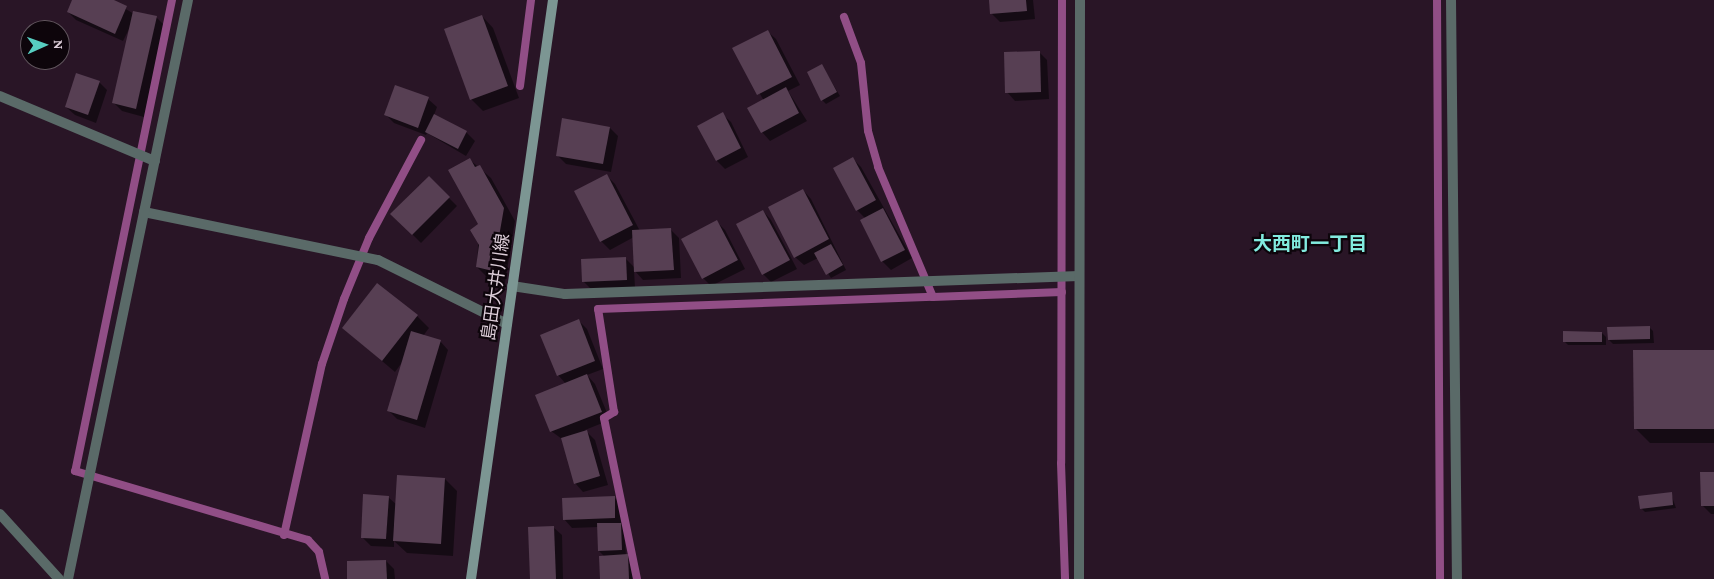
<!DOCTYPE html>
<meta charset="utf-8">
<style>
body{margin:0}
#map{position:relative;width:1714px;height:579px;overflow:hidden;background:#291526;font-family:"Crimson Pro","Noto Sans JP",serif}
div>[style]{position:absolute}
.shadow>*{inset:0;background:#0007}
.stream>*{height:8px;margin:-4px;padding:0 4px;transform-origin:4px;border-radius:4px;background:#914e86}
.building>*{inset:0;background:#573f53}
.minor>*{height:10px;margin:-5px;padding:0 5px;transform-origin:5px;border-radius:5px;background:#5a6a68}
.secondary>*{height:10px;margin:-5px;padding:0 5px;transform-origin:5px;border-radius:5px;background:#7c9693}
span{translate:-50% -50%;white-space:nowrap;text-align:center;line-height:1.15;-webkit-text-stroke:4.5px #0d050b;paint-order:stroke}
.street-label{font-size:18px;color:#dccdd8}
.neighbourhood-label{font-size:19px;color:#82ebdf;font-weight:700}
.north{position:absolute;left:20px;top:20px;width:50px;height:50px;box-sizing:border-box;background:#0d050b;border:1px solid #60555d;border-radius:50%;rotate:88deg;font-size:14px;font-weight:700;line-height:20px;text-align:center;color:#dccdd8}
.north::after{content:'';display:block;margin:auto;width:18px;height:22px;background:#57cec1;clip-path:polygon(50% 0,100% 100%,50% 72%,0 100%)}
</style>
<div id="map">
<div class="shadow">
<i style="clip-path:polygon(73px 0,111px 0,134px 14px,157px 18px,165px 26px,144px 117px,122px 111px,114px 103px,130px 27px,123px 41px,76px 20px,68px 12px)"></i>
<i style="clip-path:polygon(990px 0,1033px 0,1035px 19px,1000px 22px,991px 13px)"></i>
<i style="clip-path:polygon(482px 16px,493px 28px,519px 98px,483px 111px,471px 99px)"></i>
<i style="clip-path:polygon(767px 31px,776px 39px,800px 85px,788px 91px,807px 121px,770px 141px,762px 132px,764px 101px,734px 49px)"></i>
<i style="clip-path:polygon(1039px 52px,1047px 60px,1049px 99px,1015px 101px,1007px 92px)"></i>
<i style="clip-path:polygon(822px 66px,840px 96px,826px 104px,822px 100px)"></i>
<i style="clip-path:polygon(99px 82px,107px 90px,96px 123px,75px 115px,66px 107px)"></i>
<i style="clip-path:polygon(428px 99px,437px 107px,434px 115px,466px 132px,475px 141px,466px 156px,427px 133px,426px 135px,394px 123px,386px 115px)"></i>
<i style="clip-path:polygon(722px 114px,731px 122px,748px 157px,725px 169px,717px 161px,698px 126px)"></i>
<i style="clip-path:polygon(610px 128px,618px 136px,611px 172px,566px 164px,557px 155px)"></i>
<i style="clip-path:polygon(469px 159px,491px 178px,515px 221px,505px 283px,489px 279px,477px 267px,479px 224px)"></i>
<i style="clip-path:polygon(853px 159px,861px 167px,912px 258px,891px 270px,882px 261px,862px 221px,866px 219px,857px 210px)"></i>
<i style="clip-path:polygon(607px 176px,615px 184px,640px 231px,671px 230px,679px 238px,681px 278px,643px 280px,634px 270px,635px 288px,591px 289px,583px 281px,626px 259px,635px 268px,634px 237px,610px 250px,601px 241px,576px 192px)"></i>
<i style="clip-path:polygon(429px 178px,457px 206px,421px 243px,392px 214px)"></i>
<i style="clip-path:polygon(803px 190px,811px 199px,846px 270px,831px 278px,818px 258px,804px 265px,795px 257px)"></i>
<i style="clip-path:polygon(763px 211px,771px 220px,797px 269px,771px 282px,763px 274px)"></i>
<i style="clip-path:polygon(717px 222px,725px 230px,745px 269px,711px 286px,703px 278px)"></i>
<i style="clip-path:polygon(417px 316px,429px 328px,423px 336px,440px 341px,448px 350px,425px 428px,397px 419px,389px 411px,403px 361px,395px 372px,343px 328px)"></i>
<i style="clip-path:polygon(579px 321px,587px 329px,603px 369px,587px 375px,595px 384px,610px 420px,585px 430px,595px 440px,608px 485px,583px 492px,575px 483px,562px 439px,551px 431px,566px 384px,558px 375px)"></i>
<i style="clip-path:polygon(1649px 327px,1653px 331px,1654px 343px,1613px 344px,1609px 340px)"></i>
<i style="clip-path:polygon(1602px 333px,1606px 337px,1606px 345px,1568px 345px,1564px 341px)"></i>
<i style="clip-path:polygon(1714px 351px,1714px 443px,1650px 443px,1635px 428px)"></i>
<i style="clip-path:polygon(1714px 473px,1714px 514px,1711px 514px,1703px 506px)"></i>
<i style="clip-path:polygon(445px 479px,457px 491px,453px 556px,407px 553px,394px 541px,394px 547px,371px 546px,362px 537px,388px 497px,397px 505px)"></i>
<i style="clip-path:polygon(1671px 494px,1676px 508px,1645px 512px,1641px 508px)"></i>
<i style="clip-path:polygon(614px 497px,622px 505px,626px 556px,636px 564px,636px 579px,601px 579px,605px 557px,599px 551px,598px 527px,572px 528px,564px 519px)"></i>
<i style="clip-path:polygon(553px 527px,562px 535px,563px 579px,531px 579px)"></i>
<i style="clip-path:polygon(386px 561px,394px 569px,395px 579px,349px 579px)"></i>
</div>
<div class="stream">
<i style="left:172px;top:0;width:481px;rotate:101.6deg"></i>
<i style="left:75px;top:471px;width:243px;rotate:16.5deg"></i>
<i style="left:308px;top:540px;width:16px;rotate:47deg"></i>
<i style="left:319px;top:552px;width:28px;rotate:77deg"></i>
<i style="left:1062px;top:0;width:463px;rotate:90.1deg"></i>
<i style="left:1061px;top:463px;width:116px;rotate:88deg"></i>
<i style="left:1437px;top:0;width:579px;rotate:89.7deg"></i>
<i style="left:844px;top:17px;width:49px;rotate:69.7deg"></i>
<i style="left:861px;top:63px;width:68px;rotate:84.1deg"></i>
<i style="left:868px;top:131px;width:37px;rotate:74deg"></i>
<i style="left:878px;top:167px;width:141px;rotate:67.1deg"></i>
<i style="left:933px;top:297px;width:129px;rotate:-2.2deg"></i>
<i style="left:520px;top:86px;width:87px;rotate:-82.7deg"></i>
<i style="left:284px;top:535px;width:175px;rotate:-77.5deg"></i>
<i style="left:322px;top:364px;width:69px;rotate:-71.3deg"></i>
<i style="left:344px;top:299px;width:66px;rotate:-67.7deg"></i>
<i style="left:369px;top:238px;width:111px;rotate:-62deg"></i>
<i style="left:637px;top:579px;width:164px;rotate:-101.6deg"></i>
<i style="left:604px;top:418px;width:12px;rotate:-31deg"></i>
<i style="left:614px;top:412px;width:104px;rotate:-98.8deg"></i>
<i style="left:598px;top:309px;width:335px;rotate:-2.1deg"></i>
</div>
<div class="building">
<i style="clip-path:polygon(72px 0,114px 0,127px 6px,115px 34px,67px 12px)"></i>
<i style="clip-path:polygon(989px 0,1026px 0,1027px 11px,990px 14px)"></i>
<i style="clip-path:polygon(133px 11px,157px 16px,136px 109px,112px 103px)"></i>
<i style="clip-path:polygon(482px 15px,508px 86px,470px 100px,444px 29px)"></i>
<i style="clip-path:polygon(768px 30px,792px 77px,757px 95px,732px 48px)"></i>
<i style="clip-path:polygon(1040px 51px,1041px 92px,1005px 93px,1004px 52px)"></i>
<i style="clip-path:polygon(822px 64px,837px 92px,821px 101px,807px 72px)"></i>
<i style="clip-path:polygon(76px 73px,100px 81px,88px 115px,65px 107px)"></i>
<i style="clip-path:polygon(395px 85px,429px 97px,418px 128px,384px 115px)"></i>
<i style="clip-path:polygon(786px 87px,799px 113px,761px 133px,747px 108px)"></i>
<i style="clip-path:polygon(723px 112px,741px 148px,716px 161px,697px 126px)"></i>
<i style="clip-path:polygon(434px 114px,467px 131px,458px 149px,425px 132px)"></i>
<i style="clip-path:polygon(562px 118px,610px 127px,603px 164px,556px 156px)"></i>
<i style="clip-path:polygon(853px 157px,876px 200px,856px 211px,833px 168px)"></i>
<i style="clip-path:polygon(470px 158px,475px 167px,480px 165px,504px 208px,493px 271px,476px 267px,479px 245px,470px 230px,478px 224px,448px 170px)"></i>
<i style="clip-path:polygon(607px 174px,633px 225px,600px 242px,574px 191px)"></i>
<i style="clip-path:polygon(429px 176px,450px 197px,412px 235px,390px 214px)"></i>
<i style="clip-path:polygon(803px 189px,829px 239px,794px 258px,768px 207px)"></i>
<i style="clip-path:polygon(883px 208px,905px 250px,881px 262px,860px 220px)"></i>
<i style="clip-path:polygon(763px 210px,790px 260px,762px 275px,736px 224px)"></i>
<i style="clip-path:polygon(717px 220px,738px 260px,702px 279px,681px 239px)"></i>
<i style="clip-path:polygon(671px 228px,674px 270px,634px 272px,632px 230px)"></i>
<i style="clip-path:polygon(831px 244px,843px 265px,826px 275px,814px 253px)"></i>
<i style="clip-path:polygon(626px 257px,627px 280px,582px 282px,581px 259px)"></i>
<i style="clip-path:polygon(377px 283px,418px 315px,382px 361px,342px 328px)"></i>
<i style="clip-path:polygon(579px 319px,595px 361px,557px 376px,540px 335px)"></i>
<i style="clip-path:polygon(1650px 326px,1650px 339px,1608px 340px,1607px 327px)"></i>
<i style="clip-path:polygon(411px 331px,441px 340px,417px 420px,387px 411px)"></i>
<i style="clip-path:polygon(1563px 331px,1602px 332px,1602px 342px,1563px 342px)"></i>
<i style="clip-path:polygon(1633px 350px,1714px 350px,1714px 429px,1634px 429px)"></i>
<i style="clip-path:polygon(587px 374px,602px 412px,550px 432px,535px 395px)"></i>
<i style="clip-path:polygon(587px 430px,600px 476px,574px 484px,561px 438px)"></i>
<i style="clip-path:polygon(1700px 472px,1714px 472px,1714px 506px,1701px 506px)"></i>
<i style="clip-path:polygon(397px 475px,445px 478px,441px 544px,393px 541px)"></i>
<i style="clip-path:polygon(1672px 492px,1673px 505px,1640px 509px,1638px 496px)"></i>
<i style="clip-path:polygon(363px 494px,389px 496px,386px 539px,361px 538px)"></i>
<i style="clip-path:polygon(615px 496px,615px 518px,563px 520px,562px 498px)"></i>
<i style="clip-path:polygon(597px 523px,621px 523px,622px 550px,598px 551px)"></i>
<i style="clip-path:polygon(554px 526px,556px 579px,530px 579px,528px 527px)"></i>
<i style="clip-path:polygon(628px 554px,629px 579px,600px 579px,599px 556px)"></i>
<i style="clip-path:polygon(386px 560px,387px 579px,347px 579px,347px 561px)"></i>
</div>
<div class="minor">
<i style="left:1451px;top:0;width:579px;rotate:89.41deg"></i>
<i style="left:0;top:96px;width:168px;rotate:22.8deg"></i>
<i style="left:144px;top:212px;width:239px;rotate:11.6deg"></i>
<i style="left:378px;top:260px;width:144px;rotate:26.4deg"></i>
<i style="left:512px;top:286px;width:54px;rotate:8.6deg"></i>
<i style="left:565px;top:294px;width:514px;rotate:-2.01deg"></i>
<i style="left:0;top:514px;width:88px;rotate:47.8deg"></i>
<i style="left:68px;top:579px;width:591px;rotate:-78.29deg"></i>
<i style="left:1079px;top:579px;width:579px;rotate:-89.9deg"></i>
</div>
<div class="secondary">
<i style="left:471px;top:579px;width:585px;rotate:-81.94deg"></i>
</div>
<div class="street-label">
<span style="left:496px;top:287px;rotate:-82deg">島田大井川線</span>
</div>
<div class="neighbourhood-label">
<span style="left:1310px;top:244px">大西町一丁目</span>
</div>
<div class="north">N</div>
</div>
